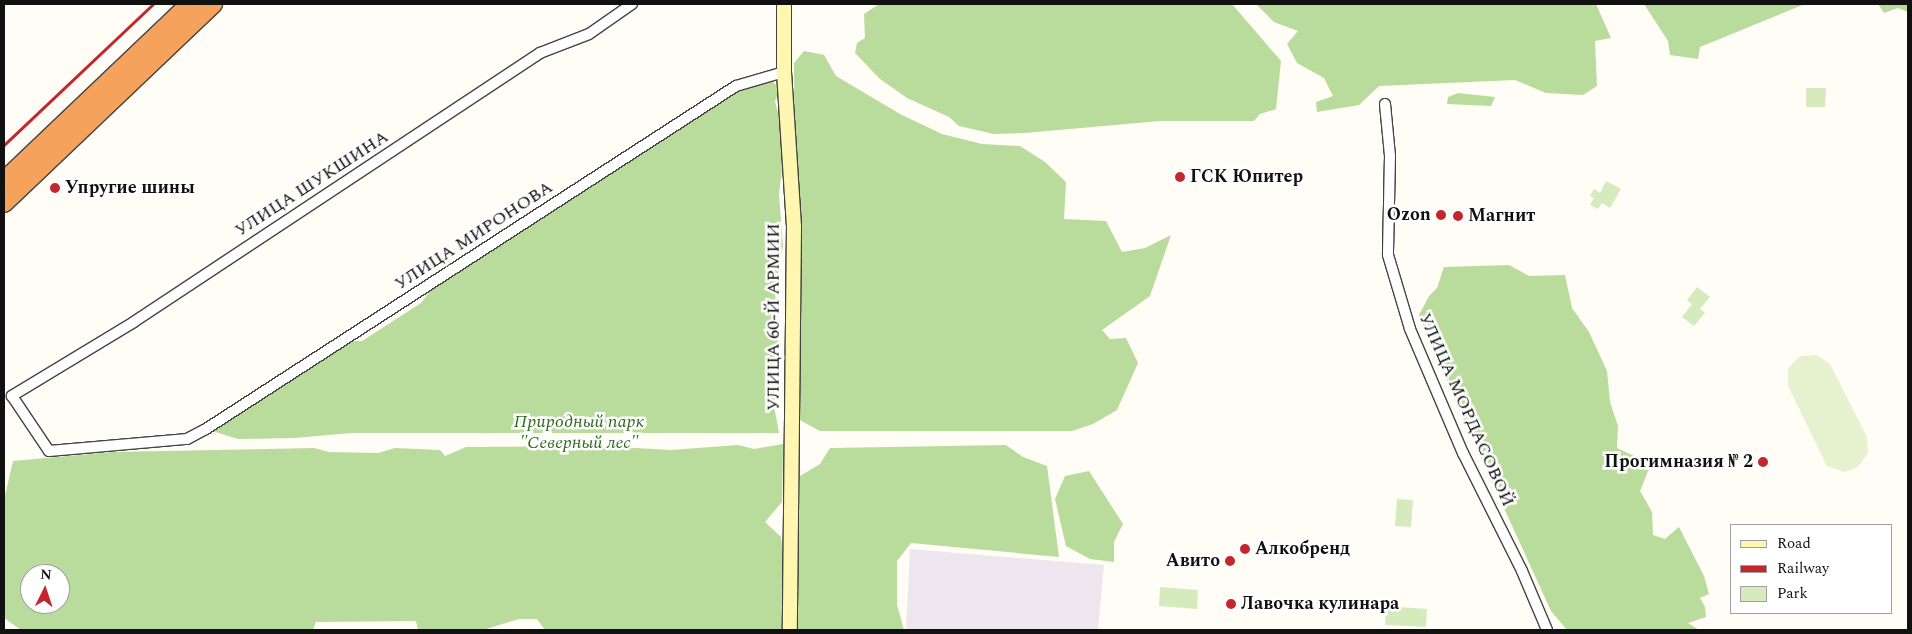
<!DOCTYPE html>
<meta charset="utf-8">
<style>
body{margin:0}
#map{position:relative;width:1912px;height:634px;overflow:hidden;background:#fffdf5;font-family:Spectral,serif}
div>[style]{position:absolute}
.industrial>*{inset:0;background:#eee6ef}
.green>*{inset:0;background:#d5ebbd}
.forest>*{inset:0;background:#b9dc9c}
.pitch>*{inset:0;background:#e6f2cf}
.roads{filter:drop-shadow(1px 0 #444) drop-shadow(-1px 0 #444) drop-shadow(0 1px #444) drop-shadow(0 -1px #444)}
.street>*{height:10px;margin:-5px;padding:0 5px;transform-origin:5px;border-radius:5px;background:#fff}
.secondary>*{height:14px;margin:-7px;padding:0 7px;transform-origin:7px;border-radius:7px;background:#fff6b0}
.highway>*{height:18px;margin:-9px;padding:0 9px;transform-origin:9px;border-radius:9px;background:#f5a25d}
.rail>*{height:2.5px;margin:-1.25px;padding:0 1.25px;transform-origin:1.25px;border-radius:1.25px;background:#c4262e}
.dots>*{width:14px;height:14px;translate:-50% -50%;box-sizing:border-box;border:2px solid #fff;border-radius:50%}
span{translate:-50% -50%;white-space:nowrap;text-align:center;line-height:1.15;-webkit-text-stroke:5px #fff;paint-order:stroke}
.poi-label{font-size:18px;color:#111;font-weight:700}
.left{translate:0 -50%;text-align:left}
.right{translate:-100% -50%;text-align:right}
.street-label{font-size:18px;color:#111}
.park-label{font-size:18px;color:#2f6b1f;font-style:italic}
.frame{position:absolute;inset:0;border:5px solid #111;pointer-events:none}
.legend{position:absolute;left:1730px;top:524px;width:162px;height:90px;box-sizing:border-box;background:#fff;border:1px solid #a0a0a0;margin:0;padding:6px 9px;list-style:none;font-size:15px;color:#111}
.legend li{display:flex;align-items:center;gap:10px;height:25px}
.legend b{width:25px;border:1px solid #a0a0a0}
.north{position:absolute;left:20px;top:564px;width:50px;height:50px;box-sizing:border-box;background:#fff;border:1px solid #a0a0a0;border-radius:50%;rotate:4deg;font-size:14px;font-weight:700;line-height:20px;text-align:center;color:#111}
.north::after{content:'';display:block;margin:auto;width:18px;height:22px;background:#c4262e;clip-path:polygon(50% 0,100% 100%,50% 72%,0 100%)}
</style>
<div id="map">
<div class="industrial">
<i style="clip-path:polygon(910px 549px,1104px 565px,1098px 630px,906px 630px)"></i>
</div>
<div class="green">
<i style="clip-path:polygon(1806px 88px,1826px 88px,1825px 107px,1806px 107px)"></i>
<i style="clip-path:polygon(1606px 181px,1621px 189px,1610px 208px,1602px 203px,1598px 209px,1590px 205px,1594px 198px,1590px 196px,1594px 189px,1600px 193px)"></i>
<i style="clip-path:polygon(1697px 287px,1710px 297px,1700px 309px,1705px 313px,1694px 326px,1682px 317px,1692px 304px,1687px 300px)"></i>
<i style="clip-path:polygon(1397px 499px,1413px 500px,1411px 527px,1395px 526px)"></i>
<i style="clip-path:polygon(1160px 587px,1198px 590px,1197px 609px,1159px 606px)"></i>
<i style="clip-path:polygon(1386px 606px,1427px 609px,1426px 627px,1385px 625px)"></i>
</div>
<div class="forest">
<i style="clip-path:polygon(879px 4px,1232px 4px,1281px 61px,1276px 109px,1260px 114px,1254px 121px,1160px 121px,1025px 133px,994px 134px,959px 126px,949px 117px,907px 98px,880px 79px,855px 53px,857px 43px,865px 38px,864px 14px)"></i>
<i style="clip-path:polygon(1256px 4px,1596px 4px,1611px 38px,1595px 41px,1597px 86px,1583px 95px,1546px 93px,1515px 80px,1379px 86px,1359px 105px,1317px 112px,1316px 102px,1333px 96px,1324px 78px,1297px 63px,1287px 44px,1298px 31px,1274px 22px)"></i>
<i style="clip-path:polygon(1644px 4px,1805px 4px,1700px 47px,1698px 59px,1670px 55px,1668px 41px)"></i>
<i style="clip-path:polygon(1878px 4px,1908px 4px,1908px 12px,1898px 8px,1884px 13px)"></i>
<i style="clip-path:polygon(804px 51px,824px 55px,836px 76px,900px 114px,942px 134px,982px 144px,1020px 146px,1045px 162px,1066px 182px,1064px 219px,1106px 221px,1122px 252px,1145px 248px,1171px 235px,1150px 296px,1102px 330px,1110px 339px,1126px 338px,1138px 363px,1117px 410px,1093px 424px,1072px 431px,820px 431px,796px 418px,794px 63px)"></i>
<i style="clip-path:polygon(767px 76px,780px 89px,775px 101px,785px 141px,779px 195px,783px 246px,775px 290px,780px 367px,774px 406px,779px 433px,351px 433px,295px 438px,238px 439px,206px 429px,342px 341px,362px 341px,421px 303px,442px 276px,736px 86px)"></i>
<i style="clip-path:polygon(1458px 93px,1495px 97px,1491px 106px,1447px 104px,1448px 97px)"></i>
<i style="clip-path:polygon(1509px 265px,1529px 276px,1565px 275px,1572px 308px,1589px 332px,1607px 371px,1610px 402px,1618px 426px,1617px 448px,1651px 464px,1640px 491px,1652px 512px,1653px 535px,1665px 539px,1679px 527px,1704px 576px,1709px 594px,1700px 598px,1705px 607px,1706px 617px,1688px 623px,1699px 630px,1567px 630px,1551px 611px,1460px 412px,1419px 315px,1429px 296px,1437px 288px,1444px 267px)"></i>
<i style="clip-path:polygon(evenodd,783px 444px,782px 502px,765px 522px,781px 537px,785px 578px,783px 630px,545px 630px,537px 619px,519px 619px,483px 630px,418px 630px,416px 621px,316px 622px,313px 630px,21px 630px,4px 618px,4px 500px,13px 461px,112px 452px,314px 448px,329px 452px,378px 453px,395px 448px,440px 450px,445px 456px,466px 447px,601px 446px,671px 450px,738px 445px,754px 449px,783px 444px,30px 574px,60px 574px,60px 604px,30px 604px,30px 574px)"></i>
<i style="clip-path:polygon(1006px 445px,1023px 457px,1047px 466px,1059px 557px,911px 543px,897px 561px,897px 605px,904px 630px,796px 630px,800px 476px,820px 464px,830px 448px)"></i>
<i style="clip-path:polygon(1089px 471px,1123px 524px,1114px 542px,1114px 562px,1090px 559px,1066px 546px,1055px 499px,1065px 476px)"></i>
</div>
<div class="pitch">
<i style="clip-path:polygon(1817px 355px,1830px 364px,1867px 437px,1868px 453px,1858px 467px,1845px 472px,1827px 466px,1788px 386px,1788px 368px,1800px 356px)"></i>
</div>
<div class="roads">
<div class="street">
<i style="left:632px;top:4px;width:52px;rotate:145.1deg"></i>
<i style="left:589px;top:34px;width:53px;rotate:158.8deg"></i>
<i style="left:540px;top:53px;width:487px;rotate:146.5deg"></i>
<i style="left:134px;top:322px;width:143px;rotate:148.8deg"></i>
<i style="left:12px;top:396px;width:66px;rotate:56.1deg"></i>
<i style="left:49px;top:451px;width:139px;rotate:-5deg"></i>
<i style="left:187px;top:439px;width:21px;rotate:-28deg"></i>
<i style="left:206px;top:429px;width:631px;rotate:-32.91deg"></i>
<i style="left:736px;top:86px;width:50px;rotate:-16.3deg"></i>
<i style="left:1385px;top:104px;width:52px;rotate:84.5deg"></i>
<i style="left:1390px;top:156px;width:99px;rotate:91.2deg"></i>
<i style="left:1388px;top:255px;width:77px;rotate:73.4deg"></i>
<i style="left:1410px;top:329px;width:135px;rotate:66.9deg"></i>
<i style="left:1463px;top:453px;width:132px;rotate:63.4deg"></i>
<i style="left:1522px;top:571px;width:64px;rotate:67deg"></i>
</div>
<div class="secondary">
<i style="left:784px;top:4px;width:68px;rotate:90deg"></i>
<i style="left:784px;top:72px;width:154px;rotate:86.3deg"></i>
<i style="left:794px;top:226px;width:404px;rotate:90.6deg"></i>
</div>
<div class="highway">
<i style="left:4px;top:181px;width:257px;rotate:-43.6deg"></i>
<i style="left:4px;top:203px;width:289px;rotate:-43.6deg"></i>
</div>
</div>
<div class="rail">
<i style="left:4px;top:145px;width:205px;rotate:-43.4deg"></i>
</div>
<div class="dots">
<i style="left:1180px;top:177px;background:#c4262e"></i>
<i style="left:55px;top:188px;background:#c4262e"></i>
<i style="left:1441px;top:215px;background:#c4262e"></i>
<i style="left:1458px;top:216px;background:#c4262e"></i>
<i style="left:1763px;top:462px;background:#c4262e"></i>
<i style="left:1245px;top:549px;background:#c4262e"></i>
<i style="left:1230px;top:561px;background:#c4262e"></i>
<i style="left:1231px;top:604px;background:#c4262e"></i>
</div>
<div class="poi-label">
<span class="left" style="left:1190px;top:177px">ГСК Юпитер</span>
<span class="left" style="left:65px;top:188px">Упругие шины</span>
<span class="right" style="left:1431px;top:215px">Ozon</span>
<span class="left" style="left:1468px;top:216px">Магнит</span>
<span class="right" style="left:1753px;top:462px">Прогимназия № 2</span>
<span class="left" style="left:1255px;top:549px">Алкобренд</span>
<span class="right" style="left:1220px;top:561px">Авито</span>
<span class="left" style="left:1241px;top:604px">Лавочка кулинара</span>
</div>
<div class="street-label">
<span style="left:312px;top:184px;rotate:-33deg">УЛИЦА ШУКШИНА</span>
<span style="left:474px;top:236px;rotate:-33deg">УЛИЦА МИРОНОВА</span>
<span style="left:774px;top:317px;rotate:-90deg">УЛИЦА 60-Й АРМИИ</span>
<span style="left:1466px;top:410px;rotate:66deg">УЛИЦА МОРДАСОВОЙ</span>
</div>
<div class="park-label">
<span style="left:579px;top:433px">Природный парк<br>"Северный лес"</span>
</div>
<div class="frame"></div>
<ul class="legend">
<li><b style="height:6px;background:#fff6b0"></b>Road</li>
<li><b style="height:6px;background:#c4262e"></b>Railway</li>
<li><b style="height:14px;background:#d5ebbd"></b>Park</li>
</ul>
<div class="north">N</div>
</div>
